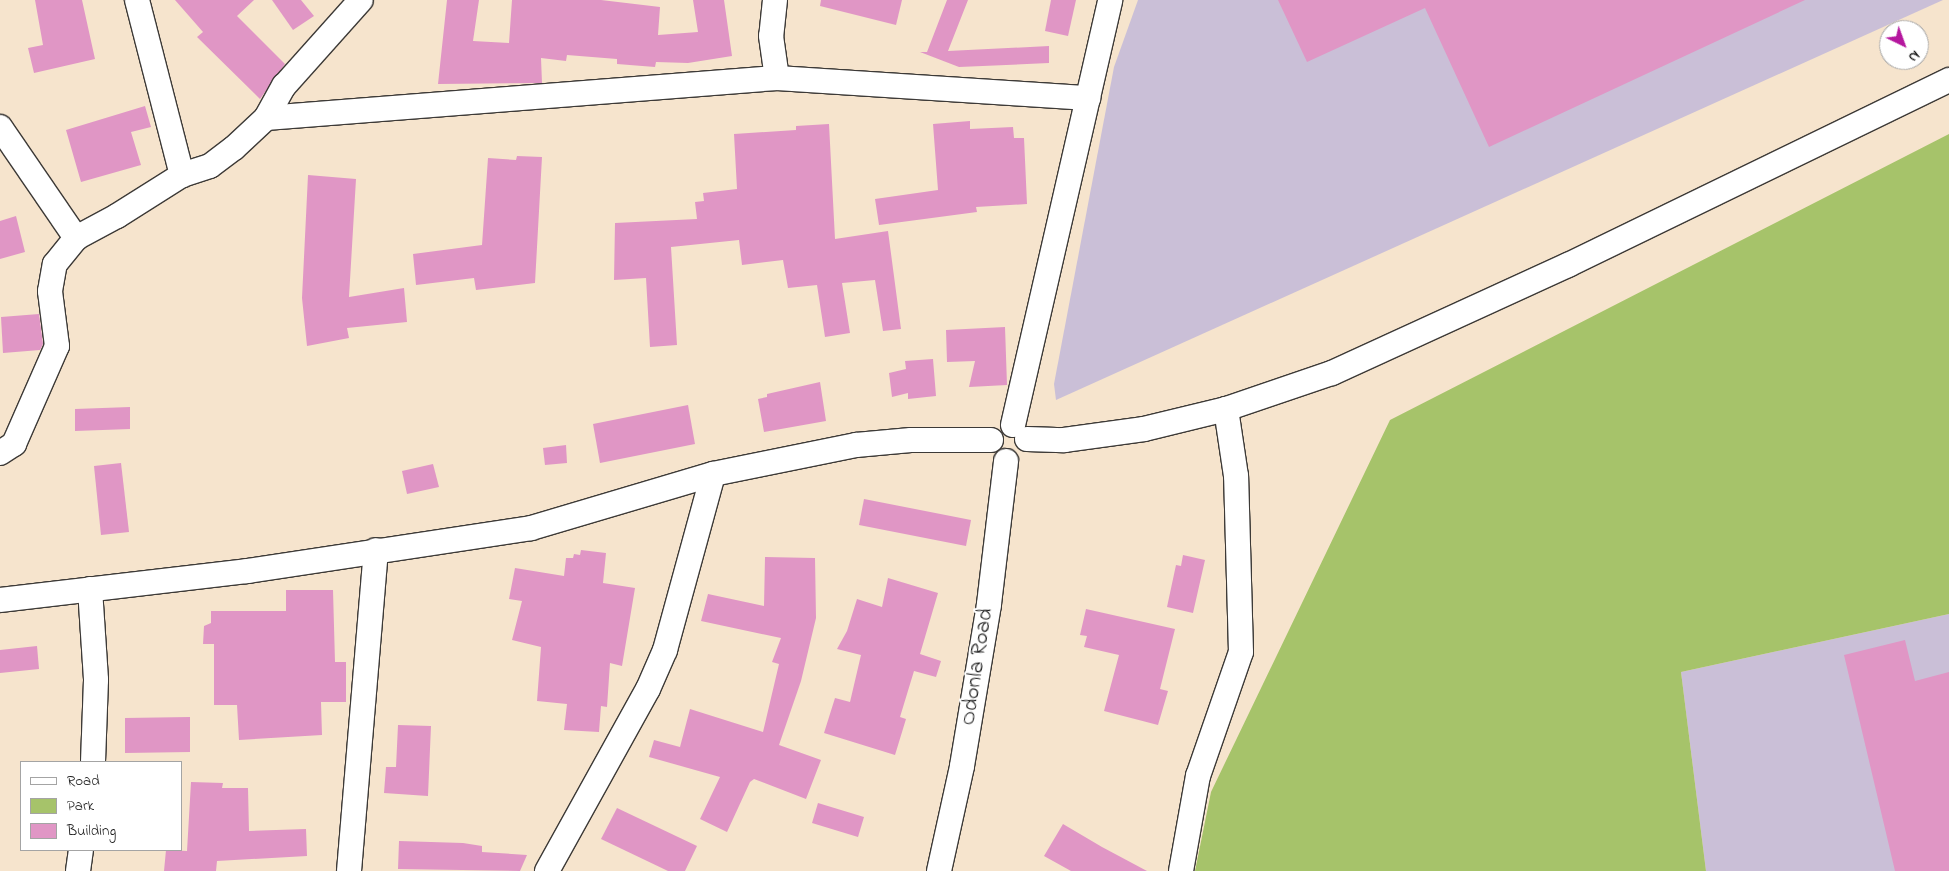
<!DOCTYPE html>
<style>
body{margin:0}
#map{position:relative;width:1949px;height:871px;overflow:hidden;background:#f6e4cd;font-family:"Indie Flower",sans-serif}
div>[style]{position:absolute}
.industrial>*{inset:0;background:#cabfd7}
.green>*{inset:0;background:#a6c36a}
.building>*{inset:0;background:#e096c5}
.roads{filter:drop-shadow(1px 0 #3d3a37) drop-shadow(-1px 0 #3d3a37) drop-shadow(0 1px #3d3a37) drop-shadow(0 -1px #3d3a37)}
.minor>*{height:24px;margin:-12px;padding:0 12px;transform-origin:12px;border-radius:12px;background:#fff}
span{translate:-50% -50%;white-space:nowrap;text-align:center;line-height:1.15;-webkit-text-stroke:4px #fff;paint-order:stroke}
.street-label{font-size:22px;color:#1c1c1c}
.legend{position:absolute;left:20px;top:761px;width:162px;height:90px;box-sizing:border-box;background:#fff;border:1px solid #a4a4a4;margin:0;padding:6px 9px;list-style:none;font-size:15px;color:#1c1c1c}
.legend li{display:flex;align-items:center;gap:10px;height:25px}
.legend b{width:25px;border:1px solid #a4a4a4}
.north{position:absolute;left:1879px;top:20px;width:50px;height:50px;box-sizing:border-box;background:#fff;border:1px solid #a4a4a4;border-radius:50%;rotate:138deg;font-size:14px;font-weight:700;line-height:20px;text-align:center;color:#1c1c1c}
.north::after{content:'';display:block;margin:auto;width:18px;height:22px;background:#b5179e;clip-path:polygon(50% 0,100% 100%,50% 72%,0 100%)}
</style>
<div id="map">
<div class="industrial">
<i style="clip-path:polygon(1138px 0,1943px 0,1056px 400px,1054px 384px,1114px 67px)"></i>
<i style="clip-path:polygon(1949px 614px,1949px 871px,1706px 871px,1681px 672px)"></i>
</div>
<div class="green">
<i style="clip-path:polygon(1949px 134px,1949px 614px,1681px 672px,1706px 871px,1195px 871px,1211px 792px,1390px 420px)"></i>
</div>
<div class="building">
<i style="clip-path:polygon(35px 0,82px 0,95px 59px,34px 73px,28px 48px,43px 45px)"></i>
<i style="clip-path:polygon(175px 0,254px 0,237px 16px,285px 64px,260px 99px,197px 37px,203px 32px)"></i>
<i style="clip-path:polygon(272px 0,301px 0,314px 16px,293px 30px)"></i>
<i style="clip-path:polygon(447px 0,479px 0,473px 41px,509px 43px,512px 0,601px 0,660px 7px,658px 35px,698px 32px,693px 0,724px 0,732px 56px,688px 63px,656px 62px,655px 67px,617px 64px,617px 59px,567px 55px,566px 61px,541px 58px,542px 83px,438px 84px)"></i>
<i style="clip-path:polygon(821px 0,902px 0,896px 25px,820px 6px)"></i>
<i style="clip-path:polygon(947px 0,968px 0,948px 51px,1049px 46px,1049px 63px,959px 67px,920px 52px,927px 52px)"></i>
<i style="clip-path:polygon(1051px 0,1076px 0,1068px 36px,1045px 31px)"></i>
<i style="clip-path:polygon(1278px 0,1805px 0,1489px 147px,1425px 8px,1307px 62px)"></i>
<i style="clip-path:polygon(145px 106px,151px 127px,131px 132px,141px 165px,81px 182px,66px 130px)"></i>
<i style="clip-path:polygon(970px 121px,970px 129px,1013px 127px,1014px 138px,1024px 138px,1027px 204px,976px 207px,977px 212px,879px 225px,875px 199px,938px 190px,933px 124px)"></i>
<i style="clip-path:polygon(829px 124px,835px 239px,888px 231px,901px 329px,883px 331px,875px 280px,842px 283px,850px 333px,825px 337px,817px 285px,788px 288px,783px 260px,742px 265px,739px 240px,671px 247px,677px 345px,650px 347px,646px 278px,614px 280px,615px 223px,697px 219px,695px 202px,704px 201px,703px 193px,737px 189px,734px 134px,796px 130px,796px 126px)"></i>
<i style="clip-path:polygon(517px 156px,542px 157px,535px 283px,476px 290px,474px 278px,416px 285px,413px 254px,482px 245px,488px 158px,516px 160px)"></i>
<i style="clip-path:polygon(308px 175px,356px 179px,349px 297px,404px 288px,407px 322px,347px 328px,349px 338px,307px 346px,302px 298px)"></i>
<i style="clip-path:polygon(16px 216px,25px 252px,0 259px,0 221px)"></i>
<i style="clip-path:polygon(39px 314px,43px 344px,40px 350px,3px 353px,1px 317px)"></i>
<i style="clip-path:polygon(1005px 327px,1007px 385px,969px 387px,975px 361px,947px 362px,946px 330px)"></i>
<i style="clip-path:polygon(933px 359px,936px 396px,908px 399px,908px 393px,892px 397px,889px 373px,906px 369px,905px 361px)"></i>
<i style="clip-path:polygon(820px 382px,826px 421px,764px 432px,758px 399px,767px 397px,767px 394px)"></i>
<i style="clip-path:polygon(688px 405px,695px 444px,600px 463px,593px 424px)"></i>
<i style="clip-path:polygon(130px 407px,130px 429px,75px 431px,75px 409px)"></i>
<i style="clip-path:polygon(566px 445px,567px 463px,545px 465px,543px 448px)"></i>
<i style="clip-path:polygon(121px 463px,129px 532px,101px 535px,94px 466px)"></i>
<i style="clip-path:polygon(433px 464px,439px 487px,407px 494px,402px 471px)"></i>
<i style="clip-path:polygon(864px 499px,971px 520px,966px 546px,859px 525px)"></i>
<i style="clip-path:polygon(581px 550px,606px 553px,603px 583px,635px 588px,622px 666px,610px 663px,607px 707px,601px 706px,599px 732px,564px 730px,567px 704px,537px 701px,541px 647px,512px 640px,522px 601px,509px 599px,515px 568px,564px 576px,566px 558px,573px 558px,574px 554px,580px 555px)"></i>
<i style="clip-path:polygon(1183px 555px,1205px 560px,1193px 613px,1167px 607px,1176px 565px,1181px 566px)"></i>
<i style="clip-path:polygon(765px 557px,815px 558px,816px 618px,801px 681px,779px 745px,821px 760px,806px 799px,754px 779px,750px 782px,727px 832px,700px 819px,720px 777px,649px 757px,654px 740px,680px 747px,690px 709px,763px 732px,779px 664px,772px 662px,781px 638px,701px 621px,708px 594px,764px 606px)"></i>
<i style="clip-path:polygon(888px 578px,938px 593px,920px 654px,941px 661px,936px 677px,914px 671px,900px 717px,906px 719px,895px 755px,824px 733px,835px 698px,850px 702px,861px 655px,837px 649px,847px 631px,857px 599px,882px 607px)"></i>
<i style="clip-path:polygon(286px 590px,333px 590px,335px 662px,346px 662px,346px 702px,321px 702px,322px 735px,239px 740px,237px 705px,214px 705px,214px 644px,203px 644px,204px 626px,211px 623px,211px 611px,286px 611px)"></i>
<i style="clip-path:polygon(1086px 609px,1175px 629px,1160px 689px,1168px 691px,1158px 725px,1104px 711px,1119px 655px,1084px 647px,1087px 636px,1080px 635px)"></i>
<i style="clip-path:polygon(1905px 640px,1915px 681px,1949px 672px,1949px 871px,1895px 871px,1844px 655px)"></i>
<i style="clip-path:polygon(37px 646px,39px 669px,0 673px,0 650px)"></i>
<i style="clip-path:polygon(190px 717px,190px 752px,125px 753px,125px 718px)"></i>
<i style="clip-path:polygon(398px 725px,431px 726px,428px 796px,384px 793px,386px 767px,396px 767px)"></i>
<i style="clip-path:polygon(191px 782px,223px 783px,222px 788px,248px 788px,249px 831px,306px 829px,307px 856px,217px 861px,216px 871px,164px 871px,166px 850px,187px 851px)"></i>
<i style="clip-path:polygon(818px 803px,864px 817px,858px 837px,812px 823px)"></i>
<i style="clip-path:polygon(617px 808px,697px 846px,685px 871px,668px 871px,601px 839px)"></i>
<i style="clip-path:polygon(1063px 824px,1102px 847px,1147px 871px,1071px 871px,1044px 856px)"></i>
<i style="clip-path:polygon(399px 841px,463px 843px,482px 846px,482px 852px,527px 855px,520px 871px,398px 869px)"></i>
</div>
<div class="roads">
<div class="minor">
<i style="left:137px;top:0;width:181px;rotate:75.6deg"></i>
<i style="left:775px;top:0;width:36px;rotate:96deg"></i>
<i style="left:771px;top:36px;width:42px;rotate:81.9deg"></i>
<i style="left:266px;top:118px;width:513px;rotate:-4.48deg"></i>
<i style="left:777px;top:78px;width:312px;rotate:3.7deg"></i>
<i style="left:0;top:127px;width:135px;rotate:55.6deg"></i>
<i style="left:1013px;top:425px;width:436px;rotate:-77.1deg"></i>
<i style="left:1027px;top:439px;width:37px;rotate:2deg"></i>
<i style="left:1064px;top:440px;width:81px;rotate:-7.8deg"></i>
<i style="left:1144px;top:429px;width:84px;rotate:-13.7deg"></i>
<i style="left:1226px;top:409px;width:112px;rotate:-18.8deg"></i>
<i style="left:1332px;top:373px;width:260px;rotate:-24.6deg"></i>
<i style="left:1568px;top:265px;width:424px;rotate:-25.9deg"></i>
<i style="left:0;top:453px;width:17px;rotate:-33deg"></i>
<i style="left:14px;top:444px;width:107px;rotate:-66.3deg"></i>
<i style="left:57px;top:346px;width:55px;rotate:-97.3deg"></i>
<i style="left:50px;top:291px;width:27px;rotate:-80deg"></i>
<i style="left:55px;top:264px;width:33px;rotate:-51deg"></i>
<i style="left:76px;top:238px;width:47px;rotate:-28.2deg"></i>
<i style="left:117px;top:216px;width:77px;rotate:-32.2deg"></i>
<i style="left:182px;top:175px;width:29px;rotate:-18deg"></i>
<i style="left:210px;top:166px;width:30px;rotate:-37deg"></i>
<i style="left:234px;top:148px;width:44px;rotate:-43.2deg"></i>
<i style="left:266px;top:118px;width:37px;rotate:-61deg"></i>
<i style="left:284px;top:86px;width:115px;rotate:-48.2deg"></i>
<i style="left:90px;top:589px;width:91px;rotate:86.2deg"></i>
<i style="left:96px;top:680px;width:82px;rotate:92.1deg"></i>
<i style="left:0;top:600px;width:249px;rotate:-6.7deg"></i>
<i style="left:247px;top:571px;width:287px;rotate:-8.6deg"></i>
<i style="left:531px;top:528px;width:190px;rotate:-16.5deg"></i>
<i style="left:713px;top:474px;width:146px;rotate:-11.5deg"></i>
<i style="left:856px;top:445px;width:55px;rotate:-5.2deg"></i>
<i style="left:911px;top:440px;width:80px"></i>
<i style="left:78px;top:871px;width:21px;rotate:-82deg"></i>
<i style="left:349px;top:871px;width:322px;rotate:-85.2deg"></i>
<i style="left:547px;top:871px;width:208px;rotate:-61deg"></i>
<i style="left:648px;top:689px;width:43px;rotate:-66.4deg"></i>
<i style="left:665px;top:650px;width:182px;rotate:-74.7deg"></i>
<i style="left:939px;top:871px;width:107px;rotate:-77.6deg"></i>
<i style="left:962px;top:766px;width:164px;rotate:-80.5deg"></i>
<i style="left:989px;top:604px;width:144px;rotate:-83.2deg"></i>
<i style="left:1181px;top:871px;width:97px;rotate:-79.9deg"></i>
<i style="left:1198px;top:776px;width:131px;rotate:-70.9deg"></i>
<i style="left:1241px;top:652px;width:176px;rotate:-91.6deg"></i>
<i style="left:1236px;top:476px;width:68px;rotate:-98.5deg"></i>
</div>
</div>
<div class="street-label">
<span style="left:978px;top:667px;rotate:-81deg">Odonla Road</span>
</div>
<ul class="legend">
<li><b style="height:6px;background:#fff"></b>Road</li>
<li><b style="height:14px;background:#a6c36a"></b>Park</li>
<li><b style="height:14px;background:#e096c5"></b>Building</li>
</ul>
<div class="north">N</div>
</div>
